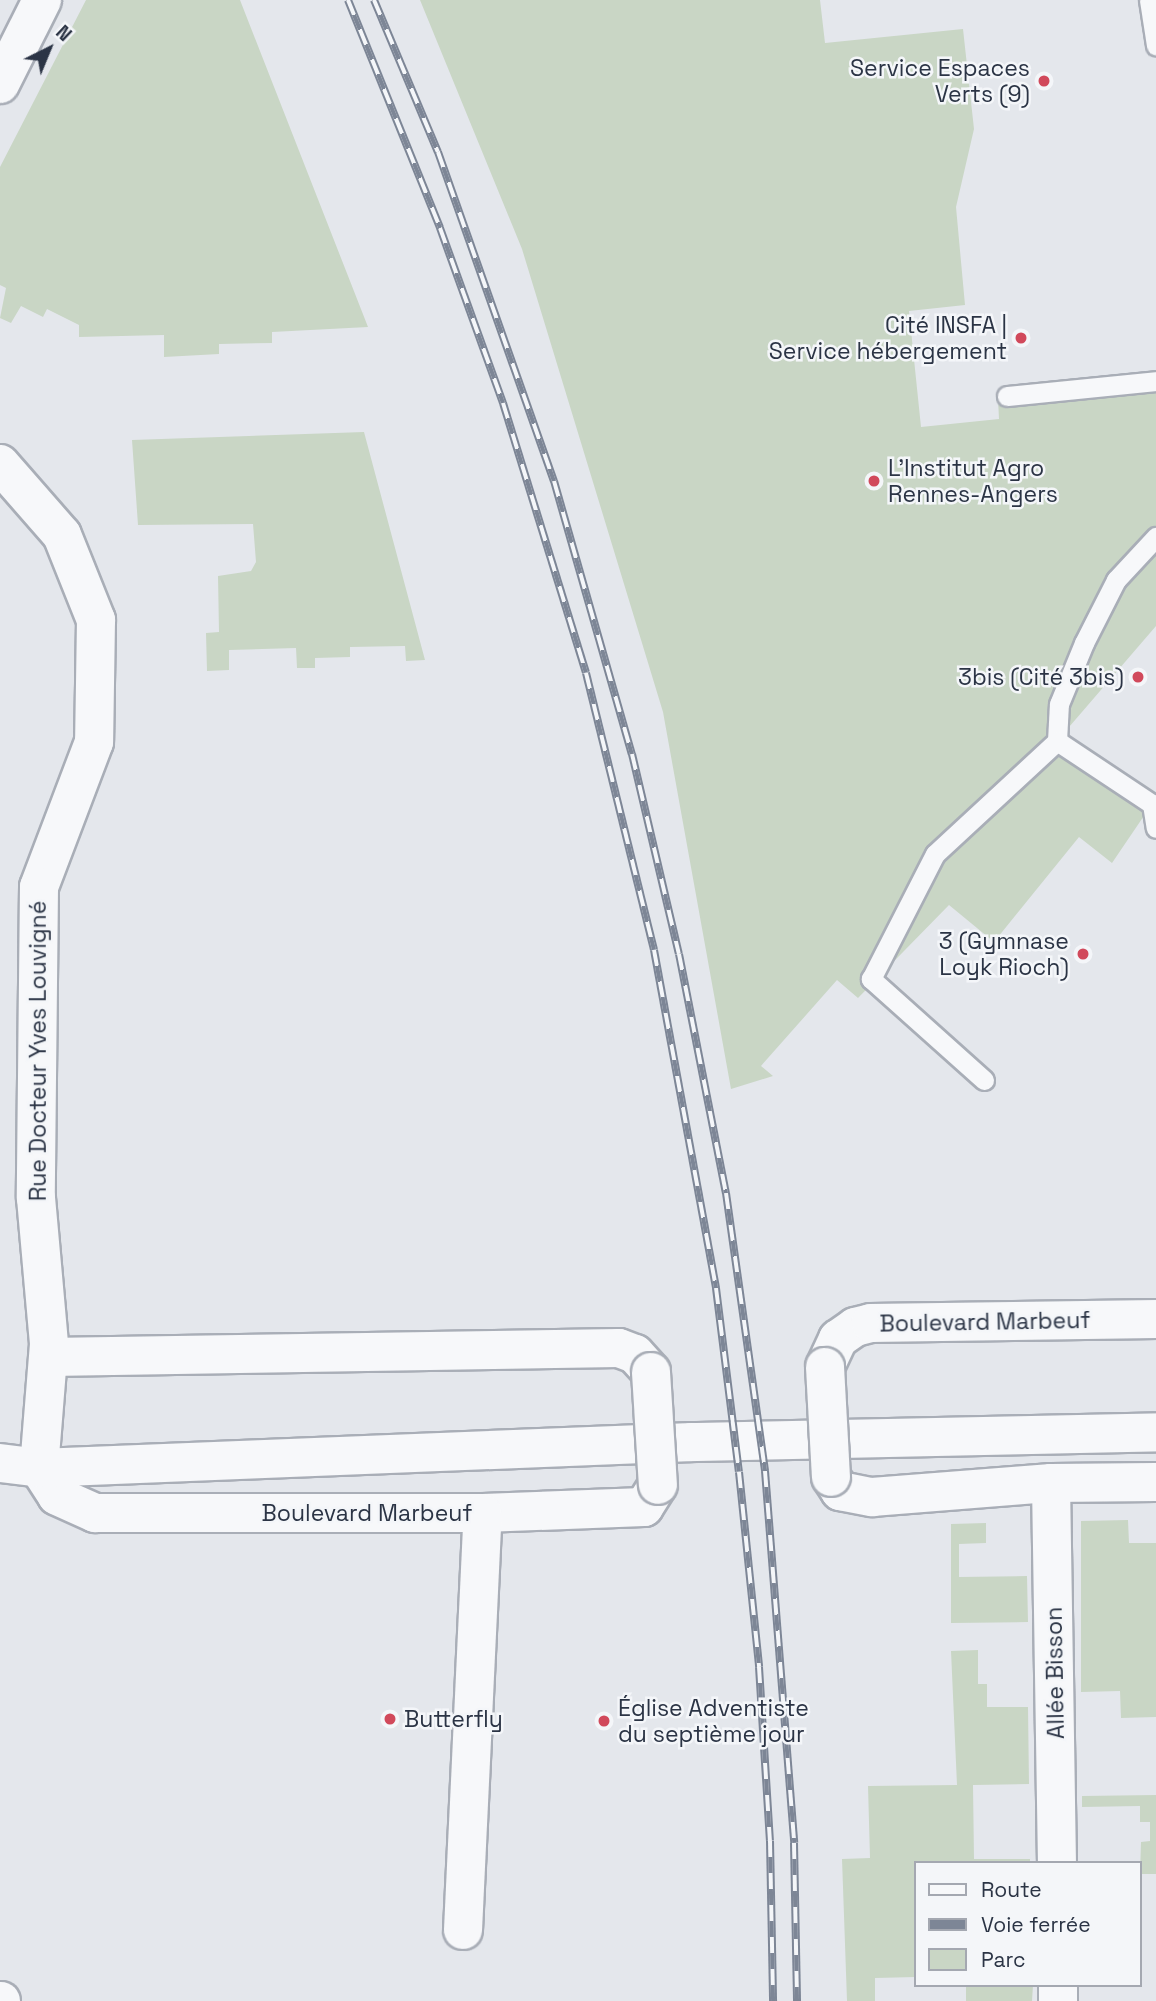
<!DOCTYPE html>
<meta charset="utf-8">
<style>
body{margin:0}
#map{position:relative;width:1156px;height:2001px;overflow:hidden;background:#e4e7ec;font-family:"Space Grotesk",sans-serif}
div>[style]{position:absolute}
.green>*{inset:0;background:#c9d6c5}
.roads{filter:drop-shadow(2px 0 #a9aeb7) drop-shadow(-2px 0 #a9aeb7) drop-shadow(0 2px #a9aeb7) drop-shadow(0 -2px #a9aeb7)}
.service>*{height:19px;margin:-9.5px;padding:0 9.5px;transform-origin:9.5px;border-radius:9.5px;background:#f7f8fa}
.minor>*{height:38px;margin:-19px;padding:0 19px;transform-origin:19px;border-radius:19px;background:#f7f8fa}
.tertiary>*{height:38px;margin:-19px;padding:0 19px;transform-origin:19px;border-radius:19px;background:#f7f8fa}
.rail>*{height:8px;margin-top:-4px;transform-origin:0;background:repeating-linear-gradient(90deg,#f4f6f9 0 16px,#7d8696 0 32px);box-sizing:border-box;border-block:2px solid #7d8696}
.bridges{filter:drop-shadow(2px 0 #a9aeb7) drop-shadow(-2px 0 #a9aeb7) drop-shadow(0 2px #a9aeb7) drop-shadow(0 -2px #a9aeb7)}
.minor-bridge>*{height:38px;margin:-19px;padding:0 19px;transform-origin:19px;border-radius:19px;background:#f7f8fa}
.dots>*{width:19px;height:19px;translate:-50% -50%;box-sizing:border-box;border:4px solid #f4f6f9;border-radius:50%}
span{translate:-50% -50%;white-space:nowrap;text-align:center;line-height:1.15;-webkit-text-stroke:5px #f4f6f9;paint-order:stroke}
.poi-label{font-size:23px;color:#2b3445}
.right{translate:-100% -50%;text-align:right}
.left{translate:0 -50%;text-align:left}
.street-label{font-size:23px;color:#2b3445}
.legend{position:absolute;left:914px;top:1861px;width:228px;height:126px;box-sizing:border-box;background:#f4f6f9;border:2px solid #a4a8b1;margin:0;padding:9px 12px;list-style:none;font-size:21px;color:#2b3445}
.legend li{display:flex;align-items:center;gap:14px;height:35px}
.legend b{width:35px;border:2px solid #a4a8b1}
.north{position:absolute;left:14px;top:14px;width:70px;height:70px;-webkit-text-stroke:5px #f4f6f9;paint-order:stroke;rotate:43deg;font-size:19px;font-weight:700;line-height:28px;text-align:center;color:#2b3445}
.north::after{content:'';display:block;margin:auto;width:24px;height:32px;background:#2b3445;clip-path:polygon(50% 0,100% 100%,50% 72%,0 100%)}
</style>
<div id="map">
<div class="green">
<i style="clip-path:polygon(86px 0,240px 0,368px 327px,272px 332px,272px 343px,219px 344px,219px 354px,164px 357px,164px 335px,79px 337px,79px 325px,47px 309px,43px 317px,21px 306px,11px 323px,0 318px,6px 288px,0 285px,0 167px)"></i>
<i style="clip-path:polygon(420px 0,820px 0,825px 43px,963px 29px,974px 129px,956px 207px,965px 305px,909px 311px,921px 427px,999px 419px,998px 399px,1007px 396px,1156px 381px,1156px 626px,1057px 741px,1152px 804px,1112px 863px,1079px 837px,994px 942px,949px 905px,858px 998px,837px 980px,761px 1066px,773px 1076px,731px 1089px,663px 712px,522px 249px)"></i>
<i style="clip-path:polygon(364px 432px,425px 660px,406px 661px,405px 646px,350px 647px,350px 657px,315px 658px,315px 668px,297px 668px,296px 648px,229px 650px,229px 670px,207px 671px,206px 633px,219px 632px,218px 576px,251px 571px,256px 562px,253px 524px,138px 525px,132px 440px)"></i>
<i style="clip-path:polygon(1128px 1520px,1129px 1543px,1156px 1543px,1156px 1717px,1121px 1718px,1120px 1691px,1081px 1692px,1081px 1521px)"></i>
<i style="clip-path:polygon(986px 1523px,986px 1543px,959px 1544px,959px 1577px,1027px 1576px,1028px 1622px,951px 1623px,951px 1524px)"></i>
<i style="clip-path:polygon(978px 1650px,978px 1684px,987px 1684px,987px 1707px,1028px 1707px,1029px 1784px,973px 1785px,974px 1859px,1030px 1859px,1030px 1863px,916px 1863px,916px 1977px,875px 1978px,875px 2001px,847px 2001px,842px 1859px,870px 1858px,868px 1786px,957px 1785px,951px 1651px)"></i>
<i style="clip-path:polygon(1156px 1795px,1156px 1874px,1140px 1874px,1141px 1842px,1150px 1841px,1150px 1822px,1140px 1822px,1140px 1806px,1082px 1807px,1082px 1796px)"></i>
<i style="clip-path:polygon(966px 1985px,1033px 1985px,1032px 2001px,966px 2001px)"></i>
</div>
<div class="roads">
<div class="service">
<i style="left:1149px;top:0;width:46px;rotate:81.2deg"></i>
<i style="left:1007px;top:396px;width:150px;rotate:-5.7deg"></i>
<i style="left:1057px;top:741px;width:37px;rotate:-87deg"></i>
<i style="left:1059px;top:704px;width:66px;rotate:-67.7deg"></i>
<i style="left:1084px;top:643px;width:71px;rotate:-63.1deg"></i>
<i style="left:1116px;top:580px;width:59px;rotate:-47.1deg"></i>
<i style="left:984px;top:1080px;width:152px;rotate:-138.2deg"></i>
<i style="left:871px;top:979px;width:140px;rotate:-62.9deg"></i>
<i style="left:935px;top:854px;width:166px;rotate:-42.8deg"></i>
<i style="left:1057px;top:741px;width:114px;rotate:33.6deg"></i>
<i style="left:1152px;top:804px;width:24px;rotate:81deg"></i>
</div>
<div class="minor">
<i style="left:0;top:84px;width:94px;rotate:-63.4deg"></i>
<i style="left:0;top:464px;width:94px;rotate:48.9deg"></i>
<i style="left:62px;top:535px;width:92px;rotate:68.2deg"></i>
<i style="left:96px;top:620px;width:122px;rotate:90.9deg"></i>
<i style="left:94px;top:742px;width:155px;rotate:110.8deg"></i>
<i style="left:39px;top:887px;width:311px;rotate:90.6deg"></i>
<i style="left:36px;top:1198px;width:147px;rotate:84.9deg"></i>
<i style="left:49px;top:1344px;width:124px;rotate:94.6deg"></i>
<i style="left:39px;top:1468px;width:33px;rotate:57deg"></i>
<i style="left:57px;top:1496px;width:42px;rotate:24.1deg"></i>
<i style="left:95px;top:1513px;width:388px"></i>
<i style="left:483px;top:1513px;width:161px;rotate:-2.1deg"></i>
<i style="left:644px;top:1507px;width:26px;rotate:-58deg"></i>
<i style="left:49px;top:1357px;width:570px;rotate:-0.9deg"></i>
<i style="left:619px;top:1348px;width:17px;rotate:21deg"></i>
<i style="left:635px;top:1354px;width:24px;rotate:48deg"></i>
<i style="left:825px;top:1367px;width:31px;rotate:-65deg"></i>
<i style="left:838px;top:1339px;width:21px;rotate:-35deg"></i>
<i style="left:855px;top:1327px;width:16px;rotate:-14deg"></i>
<i style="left:871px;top:1323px;width:285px;rotate:-0.8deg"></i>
<i style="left:831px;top:1477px;width:17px;rotate:57deg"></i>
<i style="left:840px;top:1491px;width:33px;rotate:11deg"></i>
<i style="left:872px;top:1497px;width:180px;rotate:-4.5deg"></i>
<i style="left:1051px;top:1483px;width:105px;rotate:-0.5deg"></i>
<i style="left:1051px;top:1483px;width:380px;rotate:89.1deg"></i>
<i style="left:463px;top:1930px;width:417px;rotate:-87.3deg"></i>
<i style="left:1058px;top:1985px;width:16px;rotate:90deg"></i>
<i style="left:0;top:2001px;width:1px"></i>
</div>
<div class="tertiary">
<i style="left:0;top:1463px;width:39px;rotate:7deg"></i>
<i style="left:39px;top:1468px;width:654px;rotate:-2.28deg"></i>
<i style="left:692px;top:1442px;width:464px;rotate:-1.2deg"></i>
</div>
</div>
<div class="rail">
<i style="left:348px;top:0;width:246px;rotate:68deg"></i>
<i style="left:440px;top:228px;width:186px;rotate:70.2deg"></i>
<i style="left:503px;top:403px;width:282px;rotate:72.9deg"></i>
<i style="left:586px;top:673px;width:285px;rotate:76.2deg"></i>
<i style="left:654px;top:950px;width:344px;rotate:79.6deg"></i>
<i style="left:716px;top:1288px;width:185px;rotate:82.9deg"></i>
<i style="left:739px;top:1472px;width:196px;rotate:84.1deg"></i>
<i style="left:759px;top:1667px;width:174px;rotate:86.4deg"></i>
<i style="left:770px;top:1841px;width:160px;rotate:88.9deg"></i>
<i style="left:374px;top:0;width:165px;rotate:67.2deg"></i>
<i style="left:438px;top:152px;width:349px;rotate:70.6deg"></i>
<i style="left:554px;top:481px;width:284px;rotate:74.1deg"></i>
<i style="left:632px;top:754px;width:205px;rotate:76.8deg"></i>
<i style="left:679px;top:954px;width:244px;rotate:78.9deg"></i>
<i style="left:726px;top:1193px;width:281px;rotate:82deg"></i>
<i style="left:765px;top:1471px;width:373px;rotate:85.5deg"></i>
<i style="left:794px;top:1843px;width:158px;rotate:88.9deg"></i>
</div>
<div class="bridges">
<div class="minor-bridge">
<i style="left:825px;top:1367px;width:110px;rotate:86.9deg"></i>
<i style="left:651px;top:1372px;width:113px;rotate:86.5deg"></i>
</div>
</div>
<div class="dots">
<i style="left:1044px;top:81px;background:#d1495b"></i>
<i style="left:1021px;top:338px;background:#d1495b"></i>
<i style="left:874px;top:481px;background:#d1495b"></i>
<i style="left:1138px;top:677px;background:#d1495b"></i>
<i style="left:1083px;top:954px;background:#d1495b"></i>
<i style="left:390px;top:1719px;background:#d1495b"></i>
<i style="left:604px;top:1721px;background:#d1495b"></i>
</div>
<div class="poi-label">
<span class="right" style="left:1030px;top:81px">Service Espaces<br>Verts (9)</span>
<span class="right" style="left:1007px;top:338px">Cité INSFA |<br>Service hébergement</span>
<span class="left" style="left:888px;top:481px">L'Institut Agro<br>Rennes-Angers</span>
<span class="right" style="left:1124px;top:677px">3bis (Cité 3bis)</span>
<span class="right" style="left:1069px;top:954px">3 (Gymnase<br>Loyk Rioch)</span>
<span class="left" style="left:618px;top:1721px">Église Adventiste<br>du septième jour</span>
<span class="left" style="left:404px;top:1719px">Butterfly</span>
</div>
<div class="street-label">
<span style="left:38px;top:1051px;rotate:-90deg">Rue Docteur Yves Louvigné</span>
<span style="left:985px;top:1322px;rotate:-1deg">Boulevard Marbeuf</span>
<span style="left:367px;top:1513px">Boulevard Marbeuf</span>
<span style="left:1055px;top:1673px;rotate:-91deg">Allée Bisson</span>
</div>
<ul class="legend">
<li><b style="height:9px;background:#f7f8fa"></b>Route</li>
<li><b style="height:9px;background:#7d8696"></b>Voie ferrée</li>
<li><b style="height:19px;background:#c9d6c5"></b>Parc</li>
</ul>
<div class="north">N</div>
</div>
